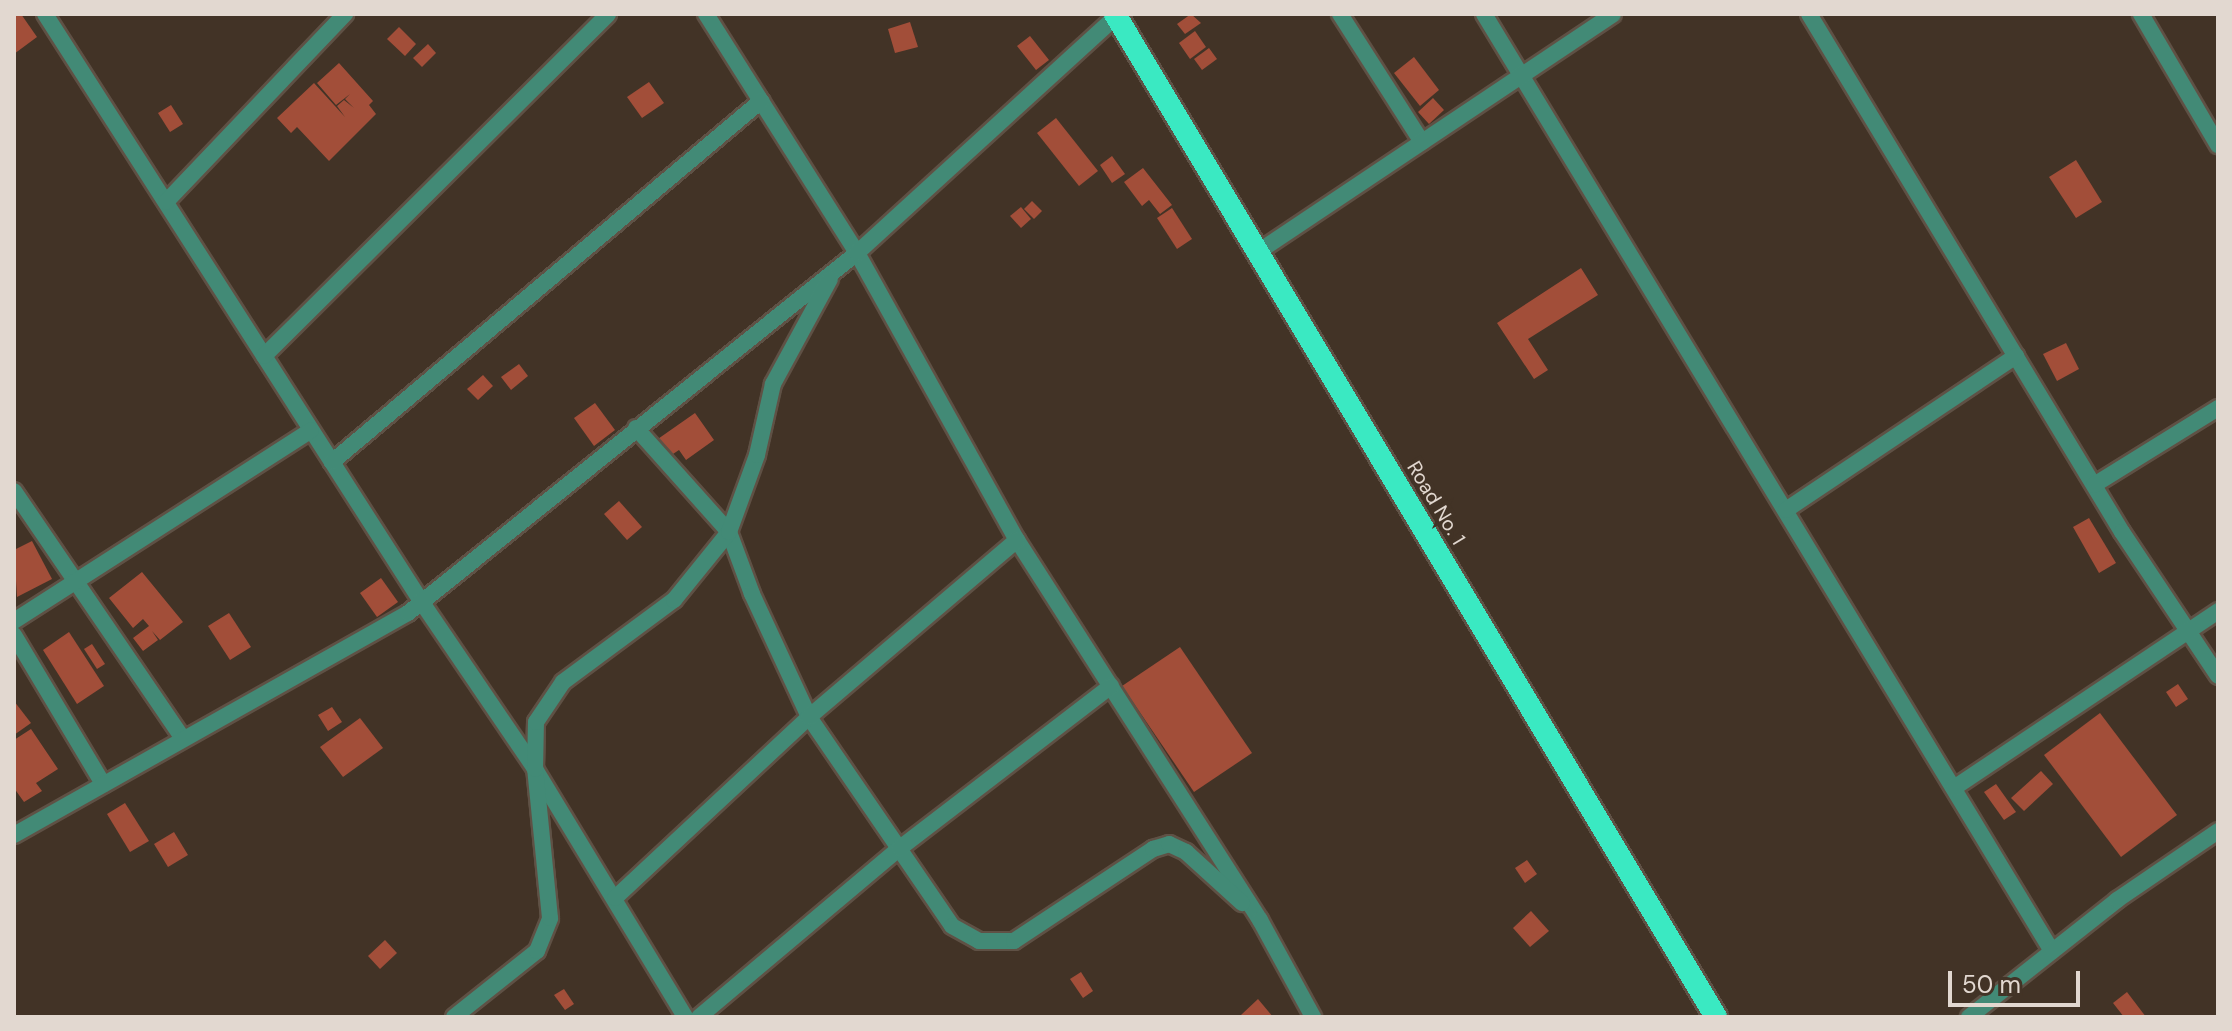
<!DOCTYPE html>
<style>
body{margin:0}
#map{position:relative;width:2232px;height:1031px;overflow:hidden;background:#423326;font-family:"DM Sans",sans-serif}
div>[style]{position:absolute}
.building>*{inset:0;background:#a24e39}
.roads{filter:drop-shadow(2px 0 #5f5145) drop-shadow(-2px 0 #5f5145) drop-shadow(0 2px #5f5145) drop-shadow(0 -2px #5f5145)}
.minor>*{height:16px;margin:-8px;padding:0 8px;transform-origin:8px;border-radius:8px;background:#428a76}
.trunk>*{height:22px;margin:-11px;padding:0 11px;transform-origin:11px;border-radius:11px;background:#3ae9c2}
span{translate:-50% -50%;white-space:nowrap;text-align:center;line-height:1.15;-webkit-text-stroke:8px #423326;paint-order:stroke}
.street-label{font-size:20px;color:#e2d8d0}
.frame{position:absolute;inset:0;border:16px solid #e2d8d0;pointer-events:none}
.scale{position:absolute;left:1948px;top:971px;width:132px;height:36px;box-sizing:border-box;border:4px solid #e2d8d0;border-top:0;padding-left:10px;font-size:24px;line-height:28px;white-space:nowrap;color:#e2d8d0;-webkit-text-stroke:6px #423326;paint-order:stroke}
</style>
<div id="map">
<div class="building">
<i style="clip-path:polygon(14px 14px,21px 14px,37px 37px,14px 54px)"></i>
<i style="clip-path:polygon(1191px 14px,1201px 23px,1185px 34px,1177px 24px)"></i>
<i style="clip-path:polygon(910px 22px,918px 47px,895px 53px,888px 29px)"></i>
<i style="clip-path:polygon(399px 27px,416px 44px,405px 56px,387px 39px)"></i>
<i style="clip-path:polygon(1195px 31px,1206px 47px,1190px 59px,1179px 43px)"></i>
<i style="clip-path:polygon(1030px 36px,1049px 60px,1036px 70px,1017px 46px)"></i>
<i style="clip-path:polygon(428px 44px,436px 53px,422px 67px,413px 58px)"></i>
<i style="clip-path:polygon(1209px 48px,1217px 59px,1202px 70px,1194px 59px)"></i>
<i style="clip-path:polygon(1414px 57px,1439px 90px,1420px 106px,1394px 73px)"></i>
<i style="clip-path:polygon(339px 63px,373px 101px,369px 105px,376px 114px,329px 161px,297px 127px,291px 133px,277px 118px,314px 83px,345px 117px,337px 106px,344px 100px,354px 108px,345px 99px,350px 94px,336px 105px,317px 83px)"></i>
<i style="clip-path:polygon(649px 82px,664px 103px,642px 118px,627px 97px)"></i>
<i style="clip-path:polygon(1433px 98px,1444px 110px,1429px 124px,1418px 112px)"></i>
<i style="clip-path:polygon(171px 105px,183px 124px,170px 132px,158px 113px)"></i>
<i style="clip-path:polygon(1056px 118px,1098px 171px,1079px 186px,1037px 133px)"></i>
<i style="clip-path:polygon(1112px 156px,1125px 174px,1112px 183px,1100px 165px)"></i>
<i style="clip-path:polygon(2076px 160px,2102px 202px,2076px 218px,2049px 177px)"></i>
<i style="clip-path:polygon(1143px 168px,1172px 205px,1160px 214px,1149px 200px,1142px 206px,1124px 182px)"></i>
<i style="clip-path:polygon(1032px 201px,1042px 211px,1034px 219px,1024px 209px)"></i>
<i style="clip-path:polygon(1021px 207px,1031px 219px,1021px 228px,1010px 216px)"></i>
<i style="clip-path:polygon(1172px 208px,1192px 239px,1177px 249px,1157px 218px)"></i>
<i style="clip-path:polygon(1581px 268px,1598px 295px,1528px 339px,1548px 370px,1534px 379px,1497px 323px)"></i>
<i style="clip-path:polygon(2066px 343px,2079px 369px,2057px 381px,2043px 354px)"></i>
<i style="clip-path:polygon(519px 364px,528px 376px,511px 390px,501px 377px)"></i>
<i style="clip-path:polygon(483px 375px,493px 386px,478px 400px,467px 389px)"></i>
<i style="clip-path:polygon(595px 403px,615px 430px,594px 446px,574px 418px)"></i>
<i style="clip-path:polygon(695px 413px,714px 440px,686px 460px,679px 450px,667px 458px,655px 441px)"></i>
<i style="clip-path:polygon(619px 501px,642px 527px,627px 540px,604px 514px)"></i>
<i style="clip-path:polygon(2089px 518px,2116px 563px,2099px 573px,2073px 527px)"></i>
<i style="clip-path:polygon(32px 541px,52px 579px,17px 597px,14px 550px)"></i>
<i style="clip-path:polygon(142px 572px,183px 622px,160px 640px,152px 631px,158px 640px,143px 651px,133px 638px,149px 626px,143px 619px,133px 628px,109px 598px)"></i>
<i style="clip-path:polygon(381px 578px,398px 602px,377px 617px,360px 593px)"></i>
<i style="clip-path:polygon(229px 613px,251px 647px,230px 660px,208px 626px)"></i>
<i style="clip-path:polygon(69px 632px,104px 686px,77px 704px,43px 650px)"></i>
<i style="clip-path:polygon(92px 644px,105px 664px,97px 669px,84px 649px)"></i>
<i style="clip-path:polygon(1180px 647px,1252px 753px,1194px 792px,1122px 686px)"></i>
<i style="clip-path:polygon(2178px 684px,2188px 699px,2176px 707px,2166px 692px)"></i>
<i style="clip-path:polygon(14px 701px,31px 723px,14px 735px)"></i>
<i style="clip-path:polygon(332px 707px,342px 722px,328px 731px,318px 715px)"></i>
<i style="clip-path:polygon(2100px 713px,2177px 815px,2121px 857px,2044px 755px)"></i>
<i style="clip-path:polygon(360px 718px,383px 748px,343px 777px,320px 747px)"></i>
<i style="clip-path:polygon(31px 729px,58px 769px,36px 783px,42px 791px,24px 802px,14px 788px,14px 740px)"></i>
<i style="clip-path:polygon(2041px 771px,2053px 784px,2024px 811px,2011px 798px)"></i>
<i style="clip-path:polygon(1996px 784px,2016px 812px,2004px 820px,1984px 792px)"></i>
<i style="clip-path:polygon(125px 803px,149px 841px,130px 852px,107px 814px)"></i>
<i style="clip-path:polygon(174px 832px,188px 855px,168px 867px,154px 844px)"></i>
<i style="clip-path:polygon(1527px 860px,1537px 874px,1525px 883px,1515px 868px)"></i>
<i style="clip-path:polygon(1531px 911px,1549px 931px,1530px 947px,1513px 928px)"></i>
<i style="clip-path:polygon(385px 940px,397px 953px,380px 969px,368px 956px)"></i>
<i style="clip-path:polygon(1081px 972px,1093px 991px,1083px 998px,1070px 979px)"></i>
<i style="clip-path:polygon(564px 989px,574px 1004px,565px 1010px,554px 995px)"></i>
<i style="clip-path:polygon(2127px 992px,2146px 1017px,2124px 1017px,2113px 1003px)"></i>
<i style="clip-path:polygon(1258px 999px,1273px 1017px,1243px 1017px,1241px 1015px)"></i>
</div>
<div class="roads">
<div class="minor">
<i style="left:45px;top:14px;width:697px;rotate:57.36deg"></i>
<i style="left:421px;top:601px;width:203px;rotate:55.8deg"></i>
<i style="left:535px;top:769px;width:290px;rotate:58.8deg"></i>
<i style="left:706px;top:14px;width:283px;rotate:57.7deg"></i>
<i style="left:857px;top:253px;width:329px;rotate:60.9deg"></i>
<i style="left:1017px;top:540px;width:451px;rotate:57.4deg"></i>
<i style="left:1260px;top:920px;width:111px;rotate:61.3deg"></i>
<i style="left:1340px;top:14px;width:152px;rotate:57.4deg"></i>
<i style="left:1484px;top:14px;width:1096px;rotate:58.78deg"></i>
<i style="left:1809px;top:14px;width:605px;rotate:58.86deg"></i>
<i style="left:2122px;top:532px;width:173px;rotate:56.3deg"></i>
<i style="left:2141px;top:14px;width:152px;rotate:59.6deg"></i>
<i style="left:166px;top:202px;width:260px;rotate:-46.4deg"></i>
<i style="left:1258px;top:252px;width:427px;rotate:-33.8deg"></i>
<i style="left:264px;top:356px;width:485px;rotate:-44.8deg"></i>
<i style="left:636px;top:428px;width:140px;rotate:48.2deg"></i>
<i style="left:729px;top:532px;width:66px;rotate:69.6deg"></i>
<i style="left:752px;top:594px;width:136px;rotate:65.1deg"></i>
<i style="left:809px;top:717px;width:253px;rotate:55.6deg"></i>
<i style="left:952px;top:926px;width:31px;rotate:29deg"></i>
<i style="left:979px;top:941px;width:35px"></i>
<i style="left:1014px;top:941px;width:167px;rotate:-33.5deg"></i>
<i style="left:1153px;top:849px;width:17px;rotate:-17deg"></i>
<i style="left:1169px;top:844px;width:19px;rotate:25deg"></i>
<i style="left:1186px;top:852px;width:76px;rotate:42.3deg"></i>
<i style="left:332px;top:462px;width:561px;rotate:-40.08deg"></i>
<i style="left:2094px;top:485px;width:146px;rotate:-31.8deg"></i>
<i style="left:14px;top:491px;width:300px;rotate:55.7deg"></i>
<i style="left:1786px;top:510px;width:277px;rotate:-33.8deg"></i>
<i style="left:14px;top:621px;width:353px;rotate:-32.7deg"></i>
<i style="left:14px;top:635px;width:174px;rotate:59.1deg"></i>
<i style="left:1954px;top:788px;width:318px;rotate:-33.8deg"></i>
<i style="left:14px;top:835px;width:452px;rotate:-29.4deg"></i>
<i style="left:408px;top:613px;width:576px;rotate:-38.72deg"></i>
<i style="left:857px;top:253px;width:352px;rotate:-42.4deg"></i>
<i style="left:615px;top:898px;width:265px;rotate:-43deg"></i>
<i style="left:809px;top:717px;width:273px;rotate:-40.4deg"></i>
<i style="left:454px;top:1017px;width:106px;rotate:-38.5deg"></i>
<i style="left:537px;top:951px;width:35px;rotate:-68deg"></i>
<i style="left:550px;top:918px;width:150px;rotate:-95.7deg"></i>
<i style="left:535px;top:769px;width:47px;rotate:-88.8deg"></i>
<i style="left:536px;top:722px;width:48px;rotate:-56deg"></i>
<i style="left:563px;top:682px;width:138px;rotate:-36.5deg"></i>
<i style="left:674px;top:600px;width:87px;rotate:-51deg"></i>
<i style="left:729px;top:532px;width:82px;rotate:-70deg"></i>
<i style="left:757px;top:455px;width:73px;rotate:-77.3deg"></i>
<i style="left:773px;top:384px;width:119px;rotate:-61.5deg"></i>
<i style="left:699px;top:1017px;width:263px;rotate:-40.1deg"></i>
<i style="left:900px;top:848px;width:266px;rotate:-37.5deg"></i>
<i style="left:1969px;top:1017px;width:189px;rotate:-38.3deg"></i>
<i style="left:2117px;top:900px;width:122px;rotate:-34.3deg"></i>
</div>
<div class="trunk">
<i style="left:1115px;top:14px;width:1169px;rotate:59.07deg"></i>
</div>
</div>
<div class="street-label">
<span style="left:1436px;top:503px;rotate:59deg">Road No. 1</span>
</div>
<div class="frame"></div>
<div class="scale">50 m</div>
</div>
